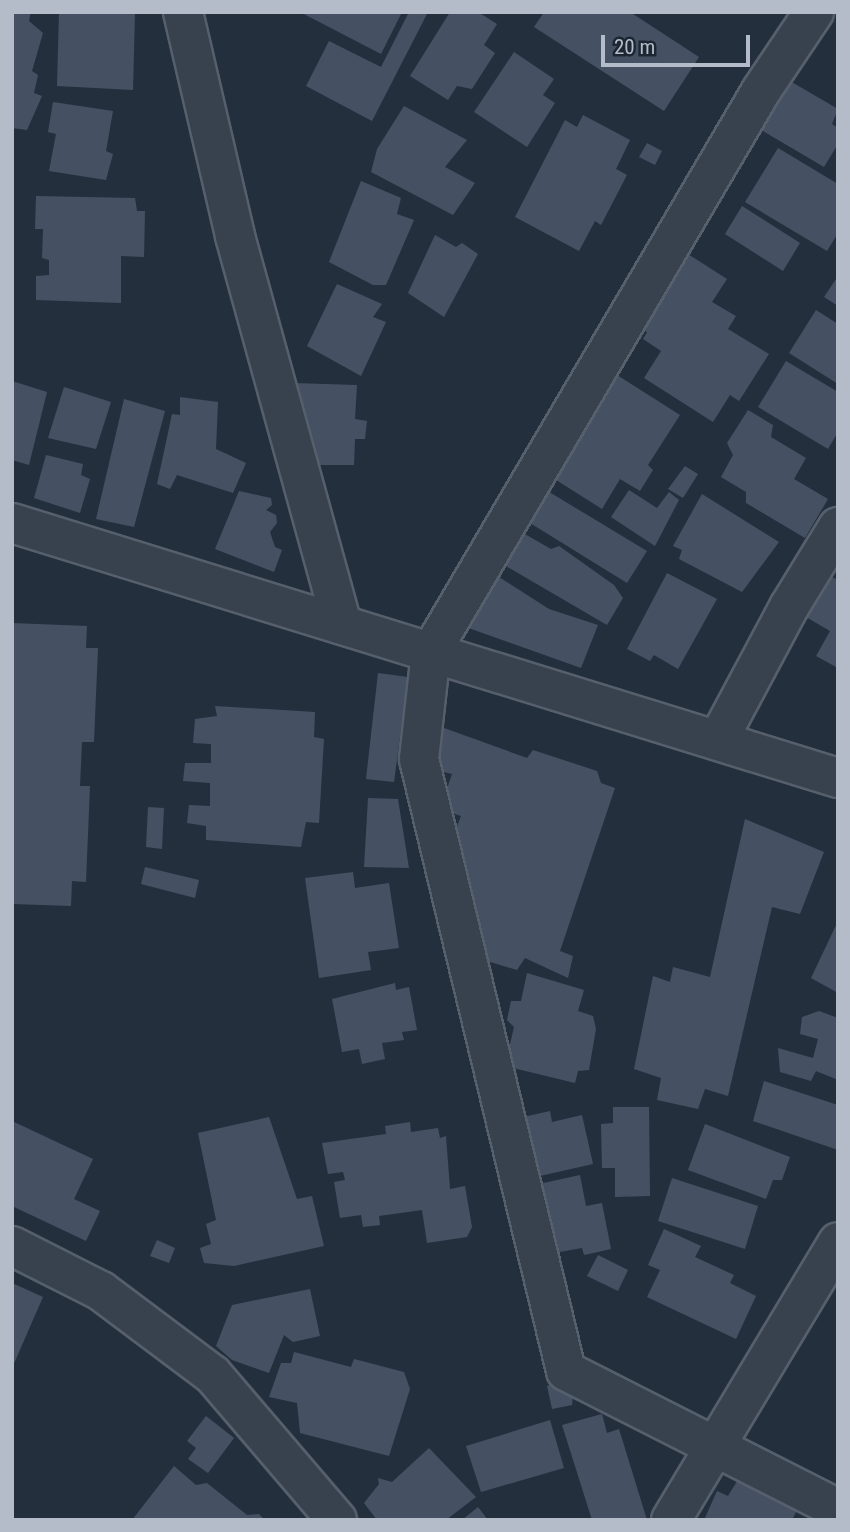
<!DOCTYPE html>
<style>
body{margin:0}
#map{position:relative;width:850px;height:1532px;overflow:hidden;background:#242f3e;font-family:"Roboto Condensed",sans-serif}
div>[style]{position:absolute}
.building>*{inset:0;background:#455162}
.roads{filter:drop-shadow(2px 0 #565f6c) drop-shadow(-2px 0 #565f6c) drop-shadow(0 2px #565f6c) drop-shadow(0 -2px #565f6c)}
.minor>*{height:38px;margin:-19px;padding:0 19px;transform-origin:19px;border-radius:19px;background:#38414e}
span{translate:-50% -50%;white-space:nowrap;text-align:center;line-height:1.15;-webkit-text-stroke:6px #1d2633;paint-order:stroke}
.frame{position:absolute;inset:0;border:14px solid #b4bcc9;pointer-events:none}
.scale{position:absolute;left:601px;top:35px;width:149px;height:32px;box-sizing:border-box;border:4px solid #b4bcc9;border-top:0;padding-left:9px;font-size:21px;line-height:24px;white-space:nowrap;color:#b4bcc9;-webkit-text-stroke:5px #1d2633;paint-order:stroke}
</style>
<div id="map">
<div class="building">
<i style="clip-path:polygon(12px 12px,31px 12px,29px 21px,43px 33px,32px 71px,38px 75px,34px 93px,42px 96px,27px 130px,12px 128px)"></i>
<i style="clip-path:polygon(59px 12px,135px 12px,133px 90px,57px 86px)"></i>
<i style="clip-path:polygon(300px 12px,402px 12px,381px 54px)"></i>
<i style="clip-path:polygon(409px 12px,428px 12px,372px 121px,306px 86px,329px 41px,381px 67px)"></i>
<i style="clip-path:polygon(450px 12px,478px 12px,497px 24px,484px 45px,495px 53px,472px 89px,457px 86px,448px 100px,410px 76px)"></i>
<i style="clip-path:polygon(544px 12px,630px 12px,699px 57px,664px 111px,534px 27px)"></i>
<i style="clip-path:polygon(514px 52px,554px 79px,543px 95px,555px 103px,527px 147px,474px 112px)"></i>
<i style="clip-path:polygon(790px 81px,838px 109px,832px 124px,838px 128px,838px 144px,824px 167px,761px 130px)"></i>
<i style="clip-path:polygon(53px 102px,113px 111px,106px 151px,113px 154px,106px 180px,49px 171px,56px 134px,48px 132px)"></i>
<i style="clip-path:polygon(404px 106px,467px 140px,445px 167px,475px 183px,453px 215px,371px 172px,377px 149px)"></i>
<i style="clip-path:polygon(583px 115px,630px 140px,616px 169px,627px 175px,601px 225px,595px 221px,579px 251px,515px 217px,565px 120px,577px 127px)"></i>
<i style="clip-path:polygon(647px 143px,662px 151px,655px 165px,639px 157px)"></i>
<i style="clip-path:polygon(778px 148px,838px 184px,838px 233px,827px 251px,745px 202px)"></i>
<i style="clip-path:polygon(361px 181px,401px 198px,397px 214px,414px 220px,386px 285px,373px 285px,329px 262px)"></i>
<i style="clip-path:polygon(36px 196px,135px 198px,137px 211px,145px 211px,144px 257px,121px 256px,121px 303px,36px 300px,36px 276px,49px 275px,49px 260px,42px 258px,43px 229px,35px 229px)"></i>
<i style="clip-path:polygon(742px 206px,800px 243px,783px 271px,725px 234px)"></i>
<i style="clip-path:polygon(435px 235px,456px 247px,462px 243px,478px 254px,444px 317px,408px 293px)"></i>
<i style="clip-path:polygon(688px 254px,727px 279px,712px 302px,736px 316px,728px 329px,769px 354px,739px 401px,730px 395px,713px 422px,644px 378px,661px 351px,643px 339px,647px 332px,637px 326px)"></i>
<i style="clip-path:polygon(838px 276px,838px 306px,824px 297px)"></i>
<i style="clip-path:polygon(337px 284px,382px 304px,373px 317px,386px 322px,361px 376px,307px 346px)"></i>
<i style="clip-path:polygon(816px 310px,838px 324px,838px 384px,789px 353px)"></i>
<i style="clip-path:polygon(786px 361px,838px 392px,838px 432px,828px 449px,758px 407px)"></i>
<i style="clip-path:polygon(617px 375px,680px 415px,648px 465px,653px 470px,640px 491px,620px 479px,602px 509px,553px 478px)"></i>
<i style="clip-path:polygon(12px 381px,47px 392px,29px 465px,12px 460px)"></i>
<i style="clip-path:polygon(293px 383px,357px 385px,355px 419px,367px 421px,365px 439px,355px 439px,354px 465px,308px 465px)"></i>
<i style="clip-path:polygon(64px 387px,111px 402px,96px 449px,48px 438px)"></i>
<i style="clip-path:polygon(180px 397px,218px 402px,216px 449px,246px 463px,233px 493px,177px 475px,170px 489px,157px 484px,172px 414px,180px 415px)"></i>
<i style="clip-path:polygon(124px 399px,165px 411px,134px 527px,96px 519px)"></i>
<i style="clip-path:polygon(748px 410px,773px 425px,771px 437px,806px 458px,794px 479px,828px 499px,805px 538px,746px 503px,746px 492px,721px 477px,733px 455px,727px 443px)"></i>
<i style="clip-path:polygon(46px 455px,83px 464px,81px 475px,90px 479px,80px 513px,34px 498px)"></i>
<i style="clip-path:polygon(685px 466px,698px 474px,683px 498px,668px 489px)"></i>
<i style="clip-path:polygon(536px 484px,647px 551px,627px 583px,517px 515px)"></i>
<i style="clip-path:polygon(629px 490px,657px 508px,669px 492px,679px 500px,655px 546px,611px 517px)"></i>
<i style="clip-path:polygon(239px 491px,271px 498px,272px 505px,266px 510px,276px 515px,277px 523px,270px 532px,275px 547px,282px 550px,274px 572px,215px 549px)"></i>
<i style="clip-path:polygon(702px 494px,779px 542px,742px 592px,679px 559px,682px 550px,673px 546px)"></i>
<i style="clip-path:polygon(523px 533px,551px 549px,559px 546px,614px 585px,623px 598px,607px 625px,504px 565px)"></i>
<i style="clip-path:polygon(491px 572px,549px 609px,598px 625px,581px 668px,463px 626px)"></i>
<i style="clip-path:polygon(667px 573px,717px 599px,678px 669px,654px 655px,650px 661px,627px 649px)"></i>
<i style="clip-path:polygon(830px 576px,838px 580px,838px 668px,816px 656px,830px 631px,806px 617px)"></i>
<i style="clip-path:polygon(12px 623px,87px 626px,86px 648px,98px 648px,94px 742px,82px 742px,80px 786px,90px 786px,86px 882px,72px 881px,71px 906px,12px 904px)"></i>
<i style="clip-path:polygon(378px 673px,408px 677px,394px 782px,366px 779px)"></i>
<i style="clip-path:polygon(215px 706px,315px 712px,314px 737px,324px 739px,319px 823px,306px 822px,301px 847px,206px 840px,206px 826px,187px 823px,189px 805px,210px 806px,210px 783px,183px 781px,185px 763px,211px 763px,211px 744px,193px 743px,195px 719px,217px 716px)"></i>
<i style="clip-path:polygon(433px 724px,527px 758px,533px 750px,597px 771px,601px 783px,615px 788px,560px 951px,573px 956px,568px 978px,525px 958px,517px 970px,474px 957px,464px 907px,469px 876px,447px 852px,461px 816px,440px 809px,452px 774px,439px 771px)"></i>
<i style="clip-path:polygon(368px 798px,398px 799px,409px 868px,364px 867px)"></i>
<i style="clip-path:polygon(148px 807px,164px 808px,162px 849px,146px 847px)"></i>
<i style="clip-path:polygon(745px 819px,824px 852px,800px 914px,772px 907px,728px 1096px,705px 1089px,698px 1109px,657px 1100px,661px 1078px,634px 1069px,653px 976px,670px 982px,673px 967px,710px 977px)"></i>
<i style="clip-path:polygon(145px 867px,199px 880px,195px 898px,141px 884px)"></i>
<i style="clip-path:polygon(353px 872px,355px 888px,389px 883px,399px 948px,368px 952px,371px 970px,319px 978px,305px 878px)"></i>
<i style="clip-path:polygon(838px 921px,838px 993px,811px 978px)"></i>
<i style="clip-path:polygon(527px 973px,584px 990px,578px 1011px,593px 1016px,596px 1029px,589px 1070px,578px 1071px,575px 1083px,505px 1066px,514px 1027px,507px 1020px,511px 1001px,521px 1001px)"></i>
<i style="clip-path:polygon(395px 983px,396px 990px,409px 987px,417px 1030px,402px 1032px,404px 1040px,382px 1043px,385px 1059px,362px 1064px,359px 1049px,342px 1052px,332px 999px)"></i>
<i style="clip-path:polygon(819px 1011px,838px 1018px,838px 1080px,816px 1071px,811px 1081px,780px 1072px,778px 1048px,813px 1058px,818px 1039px,800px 1034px,802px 1017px)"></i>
<i style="clip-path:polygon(764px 1081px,838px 1105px,838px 1150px,753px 1121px)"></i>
<i style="clip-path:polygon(613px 1107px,649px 1107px,650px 1196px,615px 1197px,615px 1168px,602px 1168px,601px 1124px,613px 1123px)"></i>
<i style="clip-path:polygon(550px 1111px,552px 1122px,582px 1115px,593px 1164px,531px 1178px,519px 1118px)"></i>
<i style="clip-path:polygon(269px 1117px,297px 1199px,312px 1196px,324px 1246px,234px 1266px,204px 1263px,200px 1248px,211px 1244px,206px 1224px,216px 1220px,198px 1133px)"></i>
<i style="clip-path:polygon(12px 1121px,93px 1159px,74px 1199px,100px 1211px,86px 1241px,12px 1206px)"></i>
<i style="clip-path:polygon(410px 1122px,411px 1132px,438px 1128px,440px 1138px,446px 1136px,450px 1189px,465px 1186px,472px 1227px,467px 1237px,427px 1243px,422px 1210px,379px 1216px,380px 1225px,363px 1227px,361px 1215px,340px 1218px,334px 1182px,345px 1180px,343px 1172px,328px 1174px,322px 1143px,386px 1134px,385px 1126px)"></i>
<i style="clip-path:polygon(705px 1124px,790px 1157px,782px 1180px,773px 1180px,766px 1199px,688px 1170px)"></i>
<i style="clip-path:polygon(580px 1175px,586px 1206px,602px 1203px,611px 1249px,584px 1255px,582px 1248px,554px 1253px,539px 1184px)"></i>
<i style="clip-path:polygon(672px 1178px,758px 1206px,745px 1249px,658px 1221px)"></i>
<i style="clip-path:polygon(664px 1229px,701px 1246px,695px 1257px,734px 1275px,730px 1283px,756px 1296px,736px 1339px,647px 1297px,660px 1270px,648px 1265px)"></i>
<i style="clip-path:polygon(157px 1240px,175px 1248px,169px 1263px,150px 1256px)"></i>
<i style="clip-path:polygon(598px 1255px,628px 1270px,618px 1291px,587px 1276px)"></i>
<i style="clip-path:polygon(12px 1283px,43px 1297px,12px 1368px)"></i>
<i style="clip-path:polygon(310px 1289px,320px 1336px,293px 1342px,284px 1335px,269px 1373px,232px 1360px,216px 1346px,232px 1305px)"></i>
<i style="clip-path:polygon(294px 1352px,351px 1367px,354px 1359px,404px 1372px,410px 1389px,389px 1456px,300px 1433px,297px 1403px,269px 1397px,281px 1363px,291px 1363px)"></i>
<i style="clip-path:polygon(559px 1382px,573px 1394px,572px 1405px,552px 1409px,547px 1386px)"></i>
<i style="clip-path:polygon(602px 1414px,607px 1433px,619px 1429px,647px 1520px,592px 1520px,562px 1425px)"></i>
<i style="clip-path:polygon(206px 1416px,234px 1438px,208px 1473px,188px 1459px,196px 1448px,187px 1441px)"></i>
<i style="clip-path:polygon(550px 1420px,564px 1468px,481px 1492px,466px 1446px)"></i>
<i style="clip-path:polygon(429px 1448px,476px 1497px,446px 1520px,377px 1520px,364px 1503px,379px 1484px,378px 1478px,392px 1482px)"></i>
<i style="clip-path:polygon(174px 1466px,196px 1485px,207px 1483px,247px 1515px,259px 1514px,265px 1520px,132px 1520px)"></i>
<i style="clip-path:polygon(739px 1478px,798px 1508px,792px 1520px,704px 1520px,717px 1491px,728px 1496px)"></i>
<i style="clip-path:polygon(478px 1507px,488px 1520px,462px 1520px)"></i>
</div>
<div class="roads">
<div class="minor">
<i style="left:183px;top:12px;width:230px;rotate:76.9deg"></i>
<i style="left:235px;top:236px;width:403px;rotate:74.6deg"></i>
<i style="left:814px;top:12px;width:95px;rotate:123.9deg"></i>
<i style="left:761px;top:91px;width:651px;rotate:120.47deg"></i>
<i style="left:431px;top:652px;width:108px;rotate:96.4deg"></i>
<i style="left:419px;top:759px;width:629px;rotate:76.49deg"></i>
<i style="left:566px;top:1371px;width:305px;rotate:26.9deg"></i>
<i style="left:12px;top:523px;width:864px;rotate:17.16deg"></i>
<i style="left:718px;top:740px;width:151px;rotate:-61.9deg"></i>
<i style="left:789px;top:607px;width:94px;rotate:-58.5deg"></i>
<i style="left:12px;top:1246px;width:100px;rotate:26.8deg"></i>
<i style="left:101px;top:1291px;width:140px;rotate:36.9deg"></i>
<i style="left:213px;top:1375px;width:191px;rotate:49.5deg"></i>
<i style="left:671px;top:1520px;width:324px;rotate:-59deg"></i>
</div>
</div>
<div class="frame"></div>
<div class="scale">20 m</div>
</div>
